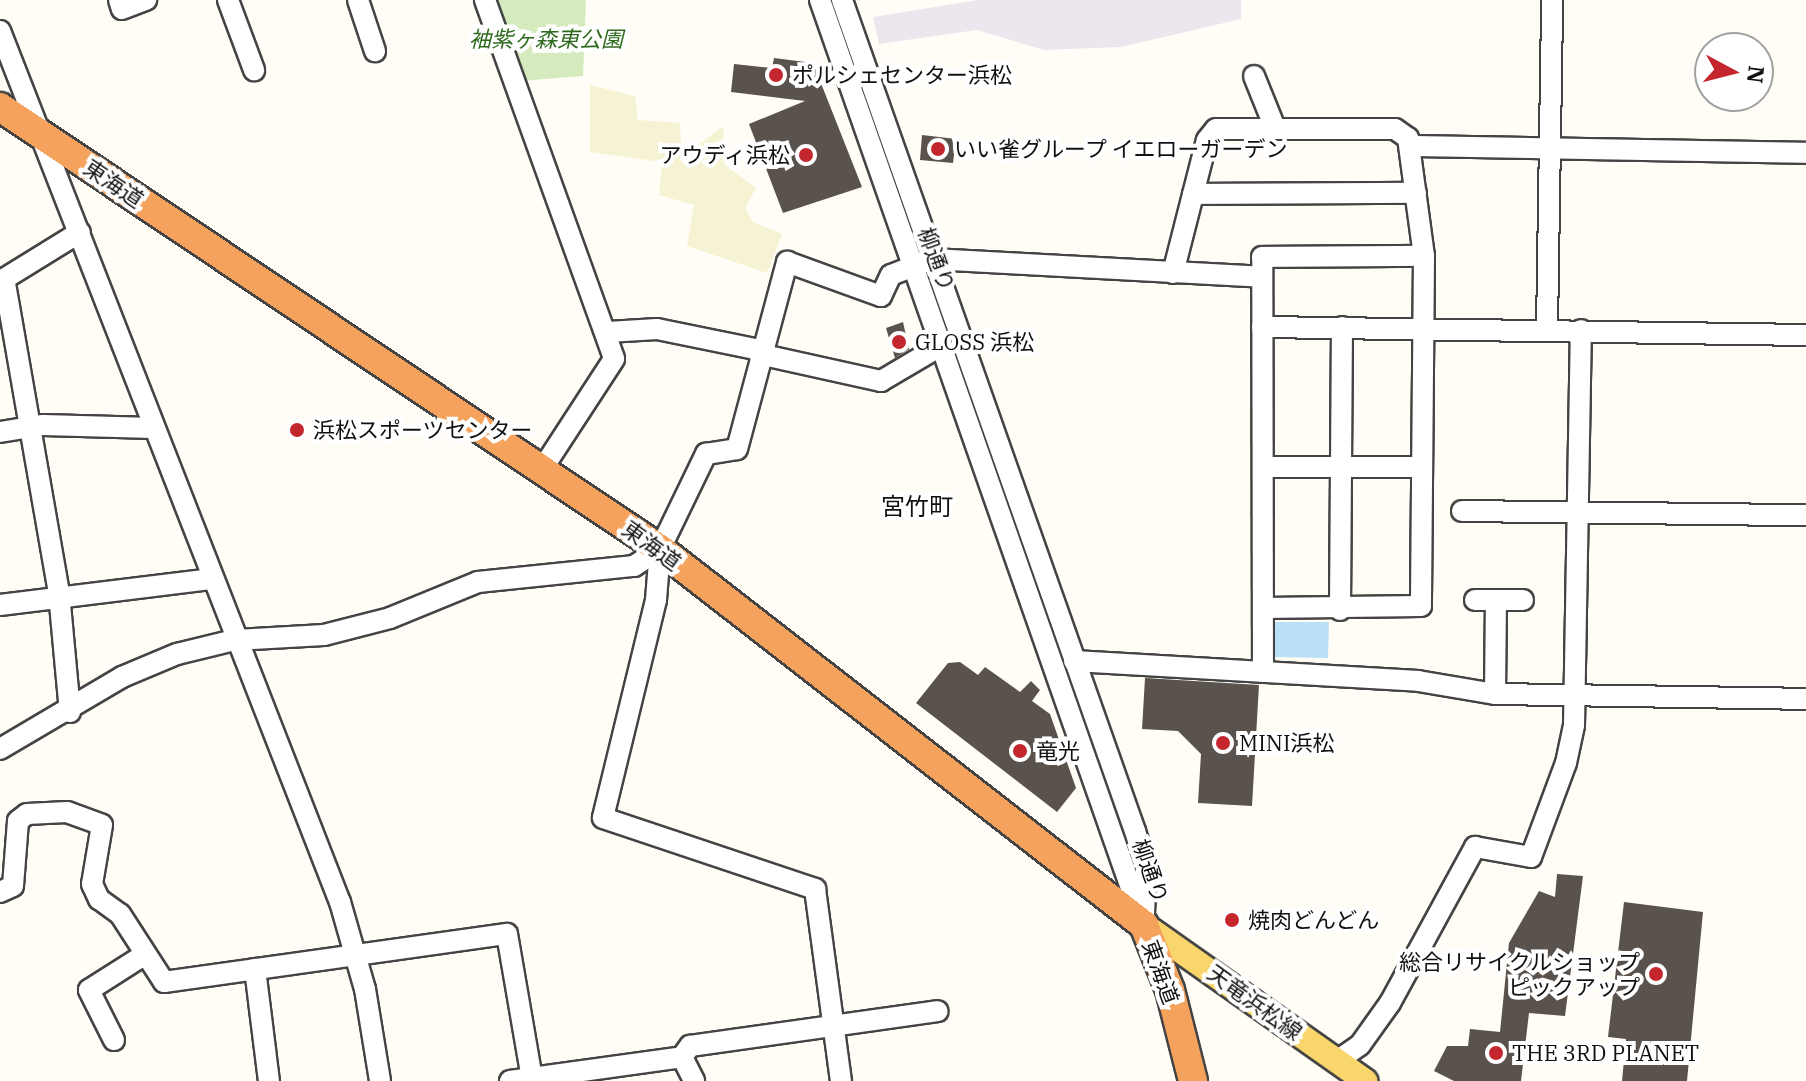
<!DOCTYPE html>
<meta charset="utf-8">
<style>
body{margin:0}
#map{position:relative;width:1806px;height:1081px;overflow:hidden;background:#fffdf5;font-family:"IBM Plex Serif","Noto Sans JP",serif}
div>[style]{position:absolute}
.industrial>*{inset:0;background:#eee6ef}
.farmland>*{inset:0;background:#f6f3d4}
.green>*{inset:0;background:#d5ebbd}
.water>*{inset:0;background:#b9e0f7}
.building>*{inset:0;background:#5a524d}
.roads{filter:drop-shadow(2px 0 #444) drop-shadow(-2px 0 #444) drop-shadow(0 2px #444) drop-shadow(0 -2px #444)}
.minor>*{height:20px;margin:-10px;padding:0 10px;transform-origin:10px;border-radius:10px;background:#fff}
.major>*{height:24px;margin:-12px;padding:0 12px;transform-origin:12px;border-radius:12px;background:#f9d66b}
.highway>*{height:28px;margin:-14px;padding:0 14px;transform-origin:14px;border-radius:14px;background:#f5a25d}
.dots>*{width:22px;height:22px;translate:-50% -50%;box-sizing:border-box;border:4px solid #fff;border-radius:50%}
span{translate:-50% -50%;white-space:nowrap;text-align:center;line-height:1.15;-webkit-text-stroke:8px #fff;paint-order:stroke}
.park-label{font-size:22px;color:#2f6b1f;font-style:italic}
.poi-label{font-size:22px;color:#111}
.left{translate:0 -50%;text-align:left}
.right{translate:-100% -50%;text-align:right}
.street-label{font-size:22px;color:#111}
.neighbourhood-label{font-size:24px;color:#111}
.north{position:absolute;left:1694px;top:32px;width:80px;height:80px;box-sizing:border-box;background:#fff;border:2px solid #a0a0a0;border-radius:50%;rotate:97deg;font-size:22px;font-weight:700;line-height:32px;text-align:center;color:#111}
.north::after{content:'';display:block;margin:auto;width:28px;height:36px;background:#c4262e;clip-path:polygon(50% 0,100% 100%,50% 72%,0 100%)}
</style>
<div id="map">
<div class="industrial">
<i style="clip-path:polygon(978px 0,1241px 0,1241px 19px,1121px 47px,1044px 50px,977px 30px,879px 44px,873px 17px)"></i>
</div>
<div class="farmland">
<i style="clip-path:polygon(590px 85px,635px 96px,638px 120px,680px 123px,681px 146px,701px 143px,723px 126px,725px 165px,756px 188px,745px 208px,753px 222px,782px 234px,767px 273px,687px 246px,694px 205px,659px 195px,662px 162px,590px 152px)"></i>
</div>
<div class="green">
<i style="clip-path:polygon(491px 0,586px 0,583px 76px,519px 81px)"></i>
</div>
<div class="water">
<i style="clip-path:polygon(1272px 622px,1329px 622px,1328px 658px,1273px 657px)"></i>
</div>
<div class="building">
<i style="clip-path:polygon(774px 58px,813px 63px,862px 187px,783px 213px,749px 124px,805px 101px,731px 92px,734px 64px,772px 68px)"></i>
<i style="clip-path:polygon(922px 135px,956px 139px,953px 163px,920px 160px)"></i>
<i style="clip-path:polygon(903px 322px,909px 349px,895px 358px,886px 328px)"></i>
<i style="clip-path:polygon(960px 662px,978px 675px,985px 667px,1020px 692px,1031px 681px,1040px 690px,1032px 701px,1050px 714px,1076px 788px,1057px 812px,916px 703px,948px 663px)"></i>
<i style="clip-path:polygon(1145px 678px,1259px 685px,1252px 806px,1198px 803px,1201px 754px,1178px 731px,1142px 729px)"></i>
<i style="clip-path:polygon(1557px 874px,1583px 876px,1565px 1016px,1529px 1013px,1521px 1081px,1454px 1081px,1434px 1071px,1447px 1046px,1468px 1046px,1470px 1029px,1500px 1032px,1509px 943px,1539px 891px,1555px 897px)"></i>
<i style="clip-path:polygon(1624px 902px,1703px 912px,1687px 1081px,1622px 1081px,1626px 1039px,1608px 1037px)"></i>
</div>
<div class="roads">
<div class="minor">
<i style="left:119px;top:0;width:9px;rotate:72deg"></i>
<i style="left:122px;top:9px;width:26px;rotate:-21deg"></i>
<i style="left:228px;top:0;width:75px;rotate:69.6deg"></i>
<i style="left:358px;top:0;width:54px;rotate:71.6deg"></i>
<i style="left:485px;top:0;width:381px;rotate:70.2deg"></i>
<i style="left:614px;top:359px;width:130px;rotate:123.1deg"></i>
<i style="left:820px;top:0;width:980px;rotate:70.7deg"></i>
<i style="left:842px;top:0;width:881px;rotate:70.58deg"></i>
<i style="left:1135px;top:831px;width:39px;rotate:73deg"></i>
<i style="left:1146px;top:868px;width:45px;rotate:92.5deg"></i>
<i style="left:0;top:31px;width:935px;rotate:68.68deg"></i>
<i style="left:340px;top:902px;width:91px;rotate:74deg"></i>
<i style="left:365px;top:989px;width:93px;rotate:80.7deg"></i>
<i style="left:1254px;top:76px;width:56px;rotate:68deg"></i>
<i style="left:1410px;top:146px;width:396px;rotate:1deg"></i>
<i style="left:1193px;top:194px;width:223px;rotate:-0.3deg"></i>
<i style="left:1173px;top:273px;width:137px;rotate:-75.7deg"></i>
<i style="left:1207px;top:140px;width:14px;rotate:-51deg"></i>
<i style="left:1216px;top:129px;width:179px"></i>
<i style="left:1395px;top:129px;width:16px;rotate:35deg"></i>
<i style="left:1408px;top:138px;width:119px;rotate:82.3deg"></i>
<i style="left:1424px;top:256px;width:350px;rotate:90.5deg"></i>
<i style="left:1421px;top:606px;width:158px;rotate:179.3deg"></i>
<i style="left:1262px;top:327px;width:544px;rotate:0.84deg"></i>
<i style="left:1547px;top:329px;width:329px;rotate:-89.1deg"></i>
<i style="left:608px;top:332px;width:49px;rotate:-3.5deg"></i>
<i style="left:657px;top:329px;width:105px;rotate:11.5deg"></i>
<i style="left:759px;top:354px;width:125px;rotate:12.5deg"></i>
<i style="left:881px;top:381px;width:71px;rotate:-30.5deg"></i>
<i style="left:0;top:432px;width:44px;rotate:-9.2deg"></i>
<i style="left:43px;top:425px;width:110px;rotate:1.6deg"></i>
<i style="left:1263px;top:467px;width:159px"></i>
<i style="left:1462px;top:511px;width:344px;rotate:0.7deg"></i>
<i style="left:660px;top:549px;width:51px;rotate:94.5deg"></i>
<i style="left:656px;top:600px;width:224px;rotate:103.7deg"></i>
<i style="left:603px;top:818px;width:224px;rotate:18.5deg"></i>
<i style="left:815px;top:889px;width:194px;rotate:82.3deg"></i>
<i style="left:1475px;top:600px;width:48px"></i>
<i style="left:0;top:605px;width:214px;rotate:-7deg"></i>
<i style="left:1340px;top:610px;width:283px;rotate:-89.6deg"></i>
<i style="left:1074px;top:661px;width:345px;rotate:3.3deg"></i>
<i style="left:1418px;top:681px;width:78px;rotate:9.6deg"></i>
<i style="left:1495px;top:694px;width:311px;rotate:0.9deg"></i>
<i style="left:1263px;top:672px;width:415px;rotate:-90.1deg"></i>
<i style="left:1262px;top:257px;width:162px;rotate:-0.4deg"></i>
<i style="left:1495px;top:694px;width:94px;rotate:-89.4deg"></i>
<i style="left:70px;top:712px;width:120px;rotate:-95.3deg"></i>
<i style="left:59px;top:593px;width:319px;rotate:-99.9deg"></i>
<i style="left:4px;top:279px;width:89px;rotate:-31.7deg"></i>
<i style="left:0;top:749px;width:142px;rotate:-30.5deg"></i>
<i style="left:122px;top:677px;width:60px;rotate:-22.7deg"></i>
<i style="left:177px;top:654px;width:59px;rotate:-13.8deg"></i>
<i style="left:234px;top:640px;width:90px;rotate:-3.2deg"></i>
<i style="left:324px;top:635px;width:68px;rotate:-14.4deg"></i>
<i style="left:390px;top:618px;width:95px;rotate:-22.2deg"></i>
<i style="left:478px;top:582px;width:157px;rotate:-5.9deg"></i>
<i style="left:634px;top:566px;width:31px;rotate:-33deg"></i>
<i style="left:660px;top:549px;width:106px;rotate:-64.2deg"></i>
<i style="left:706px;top:454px;width:31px;rotate:-9deg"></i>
<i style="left:737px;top:449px;width:194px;rotate:-75deg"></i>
<i style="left:787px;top:262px;width:100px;rotate:19.9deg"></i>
<i style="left:881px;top:296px;width:23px;rotate:-65deg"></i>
<i style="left:891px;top:275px;width:44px;rotate:-21.3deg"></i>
<i style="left:932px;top:259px;width:330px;rotate:3.1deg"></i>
<i style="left:0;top:892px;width:14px;rotate:-25deg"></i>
<i style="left:13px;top:886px;width:65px;rotate:-85.6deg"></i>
<i style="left:18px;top:821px;width:11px;rotate:-38deg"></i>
<i style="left:27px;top:814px;width:40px;rotate:-2.9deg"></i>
<i style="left:67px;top:812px;width:37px;rotate:20deg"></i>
<i style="left:102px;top:825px;width:60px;rotate:99.6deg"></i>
<i style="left:92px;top:884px;width:17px;rotate:65deg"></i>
<i style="left:99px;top:899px;width:26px;rotate:36deg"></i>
<i style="left:120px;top:914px;width:81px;rotate:57.1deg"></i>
<i style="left:164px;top:982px;width:346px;rotate:-8deg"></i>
<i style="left:507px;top:934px;width:146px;rotate:80.2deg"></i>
<i style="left:255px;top:969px;width:113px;rotate:82.9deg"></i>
<i style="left:114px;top:1040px;width:56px;rotate:-116.6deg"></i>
<i style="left:89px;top:990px;width:65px;rotate:-32.5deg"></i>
<i style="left:682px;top:1057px;width:14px;rotate:-54deg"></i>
<i style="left:690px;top:1046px;width:250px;rotate:-8deg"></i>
<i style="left:1337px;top:1061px;width:28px;rotate:-35deg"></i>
<i style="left:1360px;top:1045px;width:52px;rotate:-54.5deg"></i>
<i style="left:1390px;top:1003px;width:178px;rotate:-61.4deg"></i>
<i style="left:1475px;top:847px;width:57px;rotate:10.1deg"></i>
<i style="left:1531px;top:857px;width:100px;rotate:-69.6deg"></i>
<i style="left:1566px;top:763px;width:39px;rotate:-78deg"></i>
<i style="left:1574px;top:725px;width:395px;rotate:-89deg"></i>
<i style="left:510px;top:1081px;width:174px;rotate:-7.9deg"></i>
<i style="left:682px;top:1057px;width:27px;rotate:63deg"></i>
</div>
<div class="major">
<i style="left:1144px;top:925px;width:271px;rotate:35.2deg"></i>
</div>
<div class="highway">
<i style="left:0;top:107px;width:794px;rotate:33.81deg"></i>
<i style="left:660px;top:549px;width:613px;rotate:37.84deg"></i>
<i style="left:1144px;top:925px;width:70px;rotate:68.2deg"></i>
<i style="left:1170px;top:990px;width:94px;rotate:75.8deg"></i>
</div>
</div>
<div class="dots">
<i style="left:776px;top:75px;background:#c4262e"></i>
<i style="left:938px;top:149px;background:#c4262e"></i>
<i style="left:806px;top:155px;background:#c4262e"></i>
<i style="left:899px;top:342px;background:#c4262e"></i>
<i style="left:297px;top:430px;background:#c4262e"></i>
<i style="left:1223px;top:743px;background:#c4262e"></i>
<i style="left:1020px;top:751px;background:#c4262e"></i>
<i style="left:1232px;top:920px;background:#c4262e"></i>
<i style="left:1656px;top:974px;background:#c4262e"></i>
<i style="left:1496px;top:1053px;background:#c4262e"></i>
</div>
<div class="park-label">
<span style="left:546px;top:39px">袖紫ヶ森東公園</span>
</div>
<div class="poi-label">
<span class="left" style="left:792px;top:75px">ポルシェセンター浜松</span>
<span class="left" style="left:954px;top:149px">いい雀グループ イエローガーデン</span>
<span class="right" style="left:790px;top:155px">アウディ浜松</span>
<span class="left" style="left:915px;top:342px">GLOSS 浜松</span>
<span class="left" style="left:313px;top:430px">浜松スポーツセンター</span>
<span class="left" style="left:1239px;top:743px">MINI浜松</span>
<span class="left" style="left:1036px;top:751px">竜光</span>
<span class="left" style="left:1248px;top:920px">焼肉どんどん</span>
<span class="right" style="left:1640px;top:974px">総合リサイクルショップ<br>ピックアップ</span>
<span class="left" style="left:1512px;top:1053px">THE 3RD PLANET</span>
</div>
<div class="street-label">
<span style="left:114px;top:183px;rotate:34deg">東海道</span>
<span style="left:937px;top:259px;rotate:70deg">柳通り</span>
<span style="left:652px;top:545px;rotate:36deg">東海道</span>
<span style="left:1151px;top:871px;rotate:71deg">柳通り</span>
<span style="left:1161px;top:972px;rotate:70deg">東海道</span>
<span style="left:1255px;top:1002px;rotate:36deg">天竜浜松線</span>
</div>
<div class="neighbourhood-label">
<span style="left:917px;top:507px">宮竹町</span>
</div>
<div class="north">N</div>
</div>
